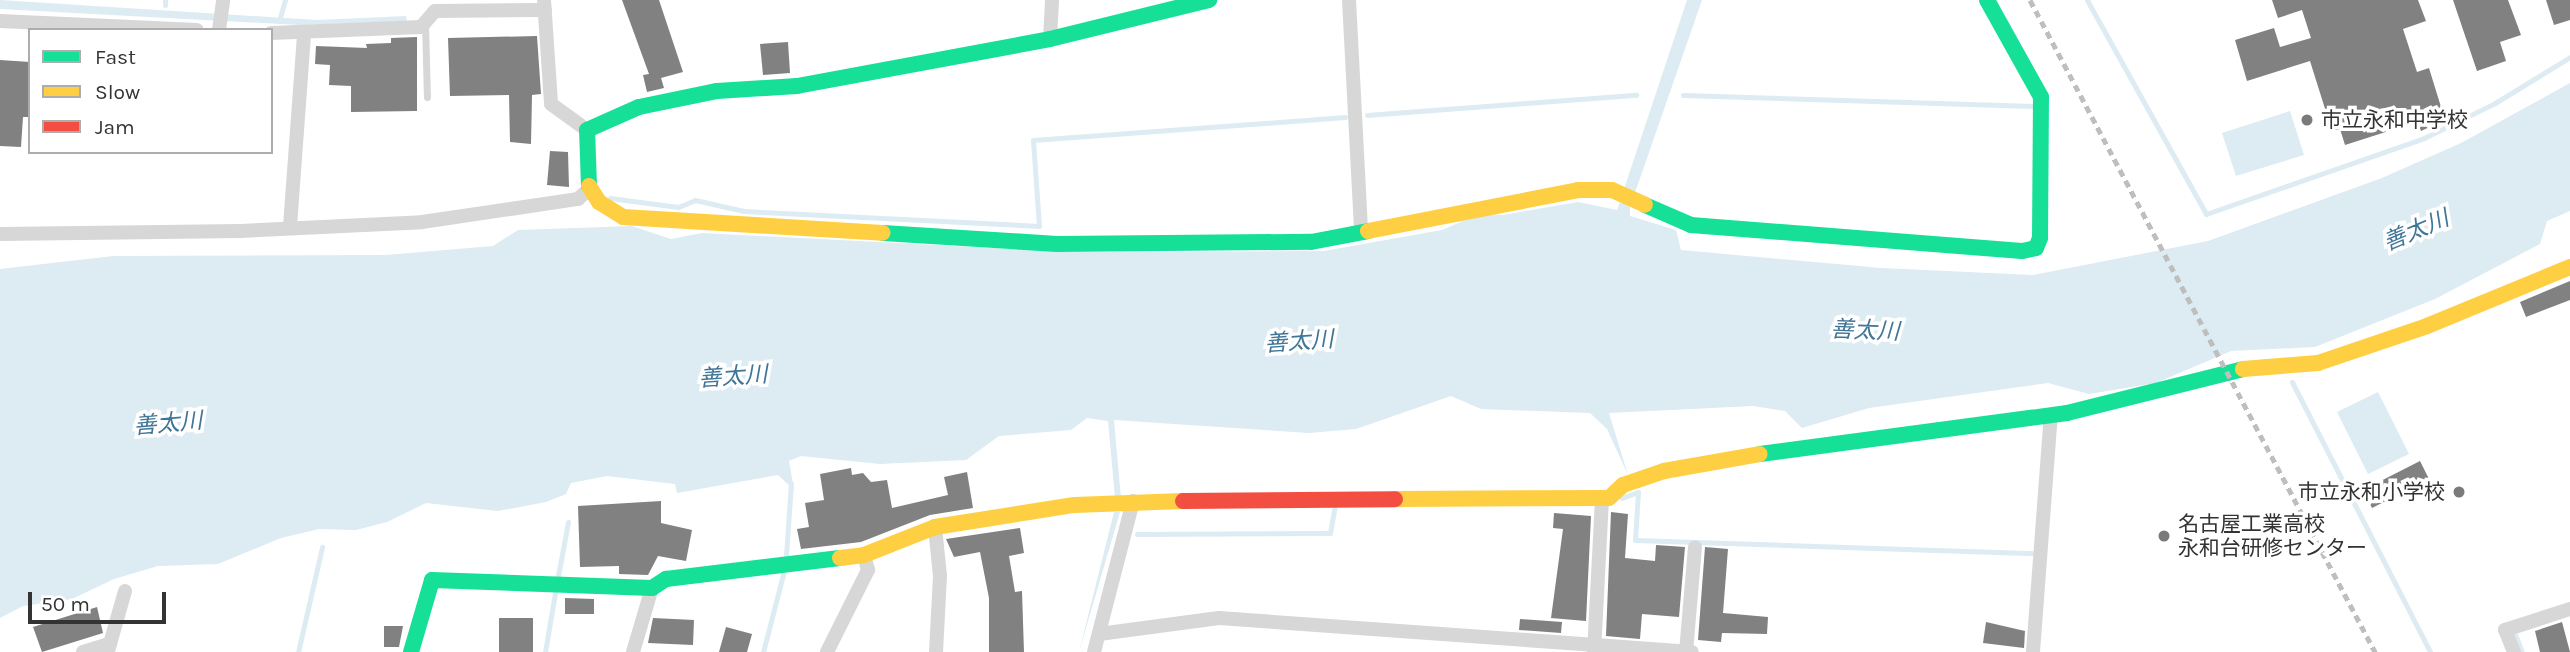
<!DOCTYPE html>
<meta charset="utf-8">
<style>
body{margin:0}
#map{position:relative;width:2570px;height:652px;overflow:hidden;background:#fff;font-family:Karla,"Noto Sans JP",sans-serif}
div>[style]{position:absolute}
.water>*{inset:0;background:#ddebf3}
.stream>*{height:5px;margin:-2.5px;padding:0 2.5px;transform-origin:2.5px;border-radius:2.5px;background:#ddebf3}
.building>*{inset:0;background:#818181}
.lane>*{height:7px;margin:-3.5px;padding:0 3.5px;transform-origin:3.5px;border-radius:3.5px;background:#d7d7d7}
.street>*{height:14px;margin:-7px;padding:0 7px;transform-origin:7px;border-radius:7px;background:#d7d7d7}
.fast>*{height:16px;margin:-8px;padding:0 8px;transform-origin:8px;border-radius:8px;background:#16e098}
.slow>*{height:16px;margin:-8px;padding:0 8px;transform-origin:8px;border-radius:8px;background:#ffcf43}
.jam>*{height:16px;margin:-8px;padding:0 8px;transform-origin:8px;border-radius:8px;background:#f24e42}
.rail>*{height:5px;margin-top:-2.5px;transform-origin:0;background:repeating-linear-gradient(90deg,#bebebe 0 7px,transparent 0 12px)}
.dots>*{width:19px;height:19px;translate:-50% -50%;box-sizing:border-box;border:4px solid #fff;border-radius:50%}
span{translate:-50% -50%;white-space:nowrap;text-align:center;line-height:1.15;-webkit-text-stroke:7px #fff;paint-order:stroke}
.poi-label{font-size:21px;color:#333}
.left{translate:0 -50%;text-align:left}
.right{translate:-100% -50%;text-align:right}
.water-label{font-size:23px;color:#3f7597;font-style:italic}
.legend{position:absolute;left:28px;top:28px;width:245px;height:126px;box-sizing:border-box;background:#fff;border:2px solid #adadad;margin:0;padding:9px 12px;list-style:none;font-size:21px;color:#333}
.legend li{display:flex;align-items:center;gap:14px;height:35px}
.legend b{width:35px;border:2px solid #adadad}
.scale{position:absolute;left:28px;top:592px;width:138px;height:32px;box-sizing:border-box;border:4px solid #333;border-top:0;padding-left:9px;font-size:21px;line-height:24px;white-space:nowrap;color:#333;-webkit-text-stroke:5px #fff;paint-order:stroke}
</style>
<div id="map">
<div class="water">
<i style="clip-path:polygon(0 0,317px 20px,406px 16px,407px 21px,300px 25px,0 9px)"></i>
<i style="clip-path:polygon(1687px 0,1702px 0,1630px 207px,1630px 216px,1676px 230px,1681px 250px,1881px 268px,2033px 275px,2208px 241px,2382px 178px,2461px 143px,2570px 83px,2570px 211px,2547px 221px,2540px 244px,2435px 299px,2315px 347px,2231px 351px,2156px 383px,2089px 394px,2048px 383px,1869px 408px,1802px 428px,1785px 411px,1753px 406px,1609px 413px,1628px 475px,1607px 429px,1590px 413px,1481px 409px,1451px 396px,1356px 429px,1309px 433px,1114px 420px,1121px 498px,1115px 498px,1108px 421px,1087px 418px,1071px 430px,999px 436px,966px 460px,880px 464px,801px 456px,789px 461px,794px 490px,778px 475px,677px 493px,675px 484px,607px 476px,571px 483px,566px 494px,546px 502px,498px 511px,426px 503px,387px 522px,356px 530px,319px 529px,281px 538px,218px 564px,158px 566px,114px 579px,72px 599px,23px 606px,0 618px,0 269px,113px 256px,386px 255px,493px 246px,518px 230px,632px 226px,671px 239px,702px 233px,1072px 252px,1324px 251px,1442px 230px,1479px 214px,1503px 215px,1578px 202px,1617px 210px)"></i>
<i style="clip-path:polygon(2290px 111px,2304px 155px,2236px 176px,2222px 133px)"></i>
<i style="clip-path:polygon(2378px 392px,2409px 454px,2368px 474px,2337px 412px)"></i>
<i style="clip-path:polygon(1114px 512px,1120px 512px,1079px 652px)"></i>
</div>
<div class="stream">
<i style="left:2087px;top:0;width:245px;rotate:60.9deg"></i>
<i style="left:2206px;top:214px;width:231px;rotate:-19.2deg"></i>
<i style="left:2424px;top:138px;width:79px;rotate:-26.2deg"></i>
<i style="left:2495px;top:103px;width:88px;rotate:-31.5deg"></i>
<i style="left:165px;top:5px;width:5px;rotate:-90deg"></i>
<i style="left:279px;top:21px;width:22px;rotate:-74deg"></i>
<i style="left:1683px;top:95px;width:351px;rotate:1.8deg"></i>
<i style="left:1367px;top:115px;width:270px;rotate:-4.3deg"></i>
<i style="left:610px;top:198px;width:69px;rotate:7.5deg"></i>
<i style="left:678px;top:207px;width:18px;rotate:-22deg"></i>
<i style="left:695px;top:200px;width:50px;rotate:12.7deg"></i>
<i style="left:744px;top:211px;width:295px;rotate:2.9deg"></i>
<i style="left:1039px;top:226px;width:86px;rotate:-94deg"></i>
<i style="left:1033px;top:140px;width:313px;rotate:-4.2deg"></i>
<i style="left:2292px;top:382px;width:303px;rotate:62.9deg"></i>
<i style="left:1622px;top:498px;width:17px;rotate:-21deg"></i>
<i style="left:1638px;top:492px;width:48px;rotate:93.6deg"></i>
<i style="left:1635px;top:540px;width:401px;rotate:1.9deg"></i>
<i style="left:1137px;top:534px;width:193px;rotate:-0.3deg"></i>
<i style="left:1330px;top:533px;width:27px;rotate:-80deg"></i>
<i style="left:786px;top:556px;width:73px;rotate:-86.1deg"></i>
<i style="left:558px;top:576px;width:55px;rotate:-79.5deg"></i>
<i style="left:2515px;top:634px;width:19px;rotate:69deg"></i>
<i style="left:298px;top:652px;width:108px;rotate:-77.1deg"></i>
<i style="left:545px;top:652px;width:60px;rotate:-80.4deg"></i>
<i style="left:763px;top:652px;width:84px;rotate:-75.5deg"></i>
</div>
<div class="building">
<i style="clip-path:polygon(622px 0,659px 0,683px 72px,661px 78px,664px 88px,647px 92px,643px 75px,649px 74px)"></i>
<i style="clip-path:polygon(2272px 0,2418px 0,2426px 21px,2403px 29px,2417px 72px,2429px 68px,2445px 120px,2421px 131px,2417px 122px,2345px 145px,2340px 129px,2332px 131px,2310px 61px,2247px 81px,2235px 40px,2274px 28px,2280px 47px,2311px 38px,2302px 10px,2278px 18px)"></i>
<i style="clip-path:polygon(2453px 0,2508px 0,2521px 35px,2500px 42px,2506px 61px,2477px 71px)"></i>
<i style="clip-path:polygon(2546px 0,2570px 0,2570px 20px,2554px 25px)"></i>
<i style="clip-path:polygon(537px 36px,541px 94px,532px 95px,531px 144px,510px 142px,509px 95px,450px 96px,448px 38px)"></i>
<i style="clip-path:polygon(417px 37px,417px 111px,351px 112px,351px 86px,329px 85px,330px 65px,315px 64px,316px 46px,367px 48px,366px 44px,391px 43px,391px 38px)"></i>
<i style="clip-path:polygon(788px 42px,790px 73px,763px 75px,760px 44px)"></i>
<i style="clip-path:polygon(0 60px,30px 62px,30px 117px,23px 117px,21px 147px,0 146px)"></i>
<i style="clip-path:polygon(550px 151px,568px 152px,569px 187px,547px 185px)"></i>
<i style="clip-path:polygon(2570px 281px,2570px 300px,2526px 317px,2520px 302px)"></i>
<i style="clip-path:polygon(2420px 461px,2429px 479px,2372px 508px,2363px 490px)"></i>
<i style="clip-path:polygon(851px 468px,852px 475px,863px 473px,871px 482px,887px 480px,892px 508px,948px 495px,944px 477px,967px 472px,973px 508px,930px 515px,861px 542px,801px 549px,797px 529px,809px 527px,805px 503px,824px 500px,820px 474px)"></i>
<i style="clip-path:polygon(661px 501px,661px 523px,692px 530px,686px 561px,658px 556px,648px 575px,619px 574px,619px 566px,580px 567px,578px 506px)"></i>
<i style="clip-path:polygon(1611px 512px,1628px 514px,1625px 558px,1655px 561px,1656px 545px,1685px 547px,1679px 617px,1642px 614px,1640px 639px,1606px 636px)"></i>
<i style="clip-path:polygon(1554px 513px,1591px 516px,1586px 621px,1551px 618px,1563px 529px,1553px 528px)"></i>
<i style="clip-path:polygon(1020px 528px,1024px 553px,1009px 556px,1015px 592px,1022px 591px,1024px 652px,989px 652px,989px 598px,980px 552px,954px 557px,946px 539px)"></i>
<i style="clip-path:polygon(1705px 547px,1728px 549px,1723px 613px,1768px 617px,1767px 634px,1722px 633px,1721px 642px,1698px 640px)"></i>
<i style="clip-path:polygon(565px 598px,594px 599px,594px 614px,565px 614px)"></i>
<i style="clip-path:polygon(97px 607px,103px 633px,42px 652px,33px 627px)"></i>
<i style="clip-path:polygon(499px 618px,533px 618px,533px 652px,499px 652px)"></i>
<i style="clip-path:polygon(653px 618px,694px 620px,693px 645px,648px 643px)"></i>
<i style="clip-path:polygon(1520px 619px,1562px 622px,1561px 633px,1519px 630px)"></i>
<i style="clip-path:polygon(1986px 622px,2025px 631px,2024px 648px,1983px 643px)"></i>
<i style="clip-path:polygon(2562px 622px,2570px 652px,2540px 652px,2535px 631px)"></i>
<i style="clip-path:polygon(384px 626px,403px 626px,399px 647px,384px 647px)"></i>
<i style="clip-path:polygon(726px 627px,752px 634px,747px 652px,719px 652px)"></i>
</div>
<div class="lane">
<i style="left:425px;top:23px;width:74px;rotate:88.5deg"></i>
</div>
<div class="street">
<i style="left:544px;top:0;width:104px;rotate:86.1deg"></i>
<i style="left:551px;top:104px;width:44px;rotate:35.8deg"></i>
<i style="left:1349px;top:0;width:231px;rotate:87deg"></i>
<i style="left:0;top:21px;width:197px;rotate:2.6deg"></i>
<i style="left:219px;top:30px;width:30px;rotate:-82deg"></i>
<i style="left:271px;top:33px;width:150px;rotate:-2.3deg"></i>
<i style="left:421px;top:27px;width:21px;rotate:-49deg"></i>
<i style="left:435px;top:11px;width:110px;rotate:-0.5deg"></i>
<i style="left:1050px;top:39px;width:39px;rotate:-87deg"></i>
<i style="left:290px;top:226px;width:193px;rotate:-85.8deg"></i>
<i style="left:0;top:234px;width:241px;rotate:-0.7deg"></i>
<i style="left:241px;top:231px;width:181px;rotate:-2.8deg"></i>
<i style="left:422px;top:222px;width:158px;rotate:-8.4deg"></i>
<i style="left:578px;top:199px;width:15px;rotate:-42deg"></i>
<i style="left:935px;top:527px;width:49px;rotate:84.2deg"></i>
<i style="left:940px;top:576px;width:76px;rotate:93deg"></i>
<i style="left:1099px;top:634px;width:121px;rotate:-7.6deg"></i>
<i style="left:1219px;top:618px;width:474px;rotate:4.1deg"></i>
<i style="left:110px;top:644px;width:55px;rotate:-74.2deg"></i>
<i style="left:83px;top:652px;width:28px;rotate:-17deg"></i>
<i style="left:110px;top:644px;width:7px;rotate:106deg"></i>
<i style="left:633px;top:652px;width:67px;rotate:-73.5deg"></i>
<i style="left:827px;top:652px;width:92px;rotate:-63.4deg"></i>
<i style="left:868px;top:570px;width:16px;rotate:-105deg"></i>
<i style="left:1094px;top:652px;width:156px;rotate:-75.5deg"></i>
<i style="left:1594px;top:652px;width:154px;rotate:-87deg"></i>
<i style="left:1686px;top:652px;width:105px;rotate:-85.1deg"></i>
<i style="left:2033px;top:652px;width:238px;rotate:-85.7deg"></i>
<i style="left:2514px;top:652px;width:24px;rotate:-112deg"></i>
<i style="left:2505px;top:630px;width:68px;rotate:-17.9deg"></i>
</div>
<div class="fast">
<i style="left:589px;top:186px;width:56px;rotate:-92deg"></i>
<i style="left:587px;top:130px;width:57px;rotate:-23.9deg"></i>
<i style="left:639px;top:107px;width:80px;rotate:-11.6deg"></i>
<i style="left:717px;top:91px;width:80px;rotate:-3.6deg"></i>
<i style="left:797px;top:86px;width:257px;rotate:-10.5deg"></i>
<i style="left:1050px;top:39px;width:164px;rotate:-13.8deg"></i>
<i style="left:1645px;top:205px;width:50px;rotate:23.5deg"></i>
<i style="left:1691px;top:225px;width:332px;rotate:4.5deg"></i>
<i style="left:2022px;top:251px;width:14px;rotate:-12deg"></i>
<i style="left:2036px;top:248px;width:11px;rotate:-68deg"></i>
<i style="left:2040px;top:238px;width:141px;rotate:-89.6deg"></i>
<i style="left:2041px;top:97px;width:111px;rotate:-119.1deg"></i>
<i style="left:883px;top:233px;width:174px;rotate:3.6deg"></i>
<i style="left:1057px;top:244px;width:254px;rotate:-0.5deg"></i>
<i style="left:1311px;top:242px;width:58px;rotate:-10.9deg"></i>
<i style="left:1760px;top:454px;width:310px;rotate:-7.6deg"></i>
<i style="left:2067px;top:413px;width:181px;rotate:-14deg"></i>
<i style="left:411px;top:652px;width:75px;rotate:-73.7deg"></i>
<i style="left:432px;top:580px;width:220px;rotate:2.1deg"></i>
<i style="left:652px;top:588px;width:17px;rotate:-33deg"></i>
<i style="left:666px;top:579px;width:175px;rotate:-6.9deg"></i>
</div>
<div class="slow">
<i style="left:589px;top:186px;width:19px;rotate:58deg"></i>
<i style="left:599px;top:202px;width:28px;rotate:32deg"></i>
<i style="left:623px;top:217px;width:260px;rotate:3.5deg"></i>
<i style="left:1368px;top:231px;width:214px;rotate:-11deg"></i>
<i style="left:1578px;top:190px;width:34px"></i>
<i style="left:1612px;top:190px;width:36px;rotate:24deg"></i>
<i style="left:2243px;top:369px;width:75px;rotate:-4.6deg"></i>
<i style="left:2318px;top:363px;width:115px;rotate:-18.7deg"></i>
<i style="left:2427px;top:326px;width:155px;rotate:-22.4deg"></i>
<i style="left:1395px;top:499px;width:214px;rotate:-0.3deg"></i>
<i style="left:1609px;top:498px;width:19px;rotate:-43deg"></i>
<i style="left:1623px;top:485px;width:43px;rotate:-18.9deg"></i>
<i style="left:1664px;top:471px;width:97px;rotate:-10deg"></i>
<i style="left:840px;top:558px;width:24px;rotate:-7deg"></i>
<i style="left:864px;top:555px;width:76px;rotate:-21.5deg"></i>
<i style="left:935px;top:527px;width:141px;rotate:-9deg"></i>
<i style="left:1074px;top:505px;width:109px;rotate:-2.1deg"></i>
</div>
<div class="jam">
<i style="left:1183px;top:501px;width:212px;rotate:-0.5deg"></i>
</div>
<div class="rail">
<i style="left:2030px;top:0;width:738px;rotate:62.11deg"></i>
</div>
<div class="dots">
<i style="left:2307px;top:120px;background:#7a7a7a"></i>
<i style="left:2459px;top:492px;background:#7a7a7a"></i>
<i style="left:2164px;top:536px;background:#7a7a7a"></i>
</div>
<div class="poi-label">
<span class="left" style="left:2321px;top:120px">市立永和中学校</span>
<span class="right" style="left:2445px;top:492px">市立永和小学校</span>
<span class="left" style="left:2178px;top:536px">名古屋工業高校<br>永和台研修センター</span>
</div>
<div class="water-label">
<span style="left:2416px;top:231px;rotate:-23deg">善太川</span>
<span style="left:1865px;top:331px;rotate:2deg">善太川</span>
<span style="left:1299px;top:342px;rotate:-4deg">善太川</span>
<span style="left:733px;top:377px;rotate:-4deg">善太川</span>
<span style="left:168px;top:424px;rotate:-5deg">善太川</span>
</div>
<ul class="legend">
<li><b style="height:9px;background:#16e098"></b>Fast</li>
<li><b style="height:9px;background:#ffcf43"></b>Slow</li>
<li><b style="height:9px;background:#f24e42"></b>Jam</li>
</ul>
<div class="scale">50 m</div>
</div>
